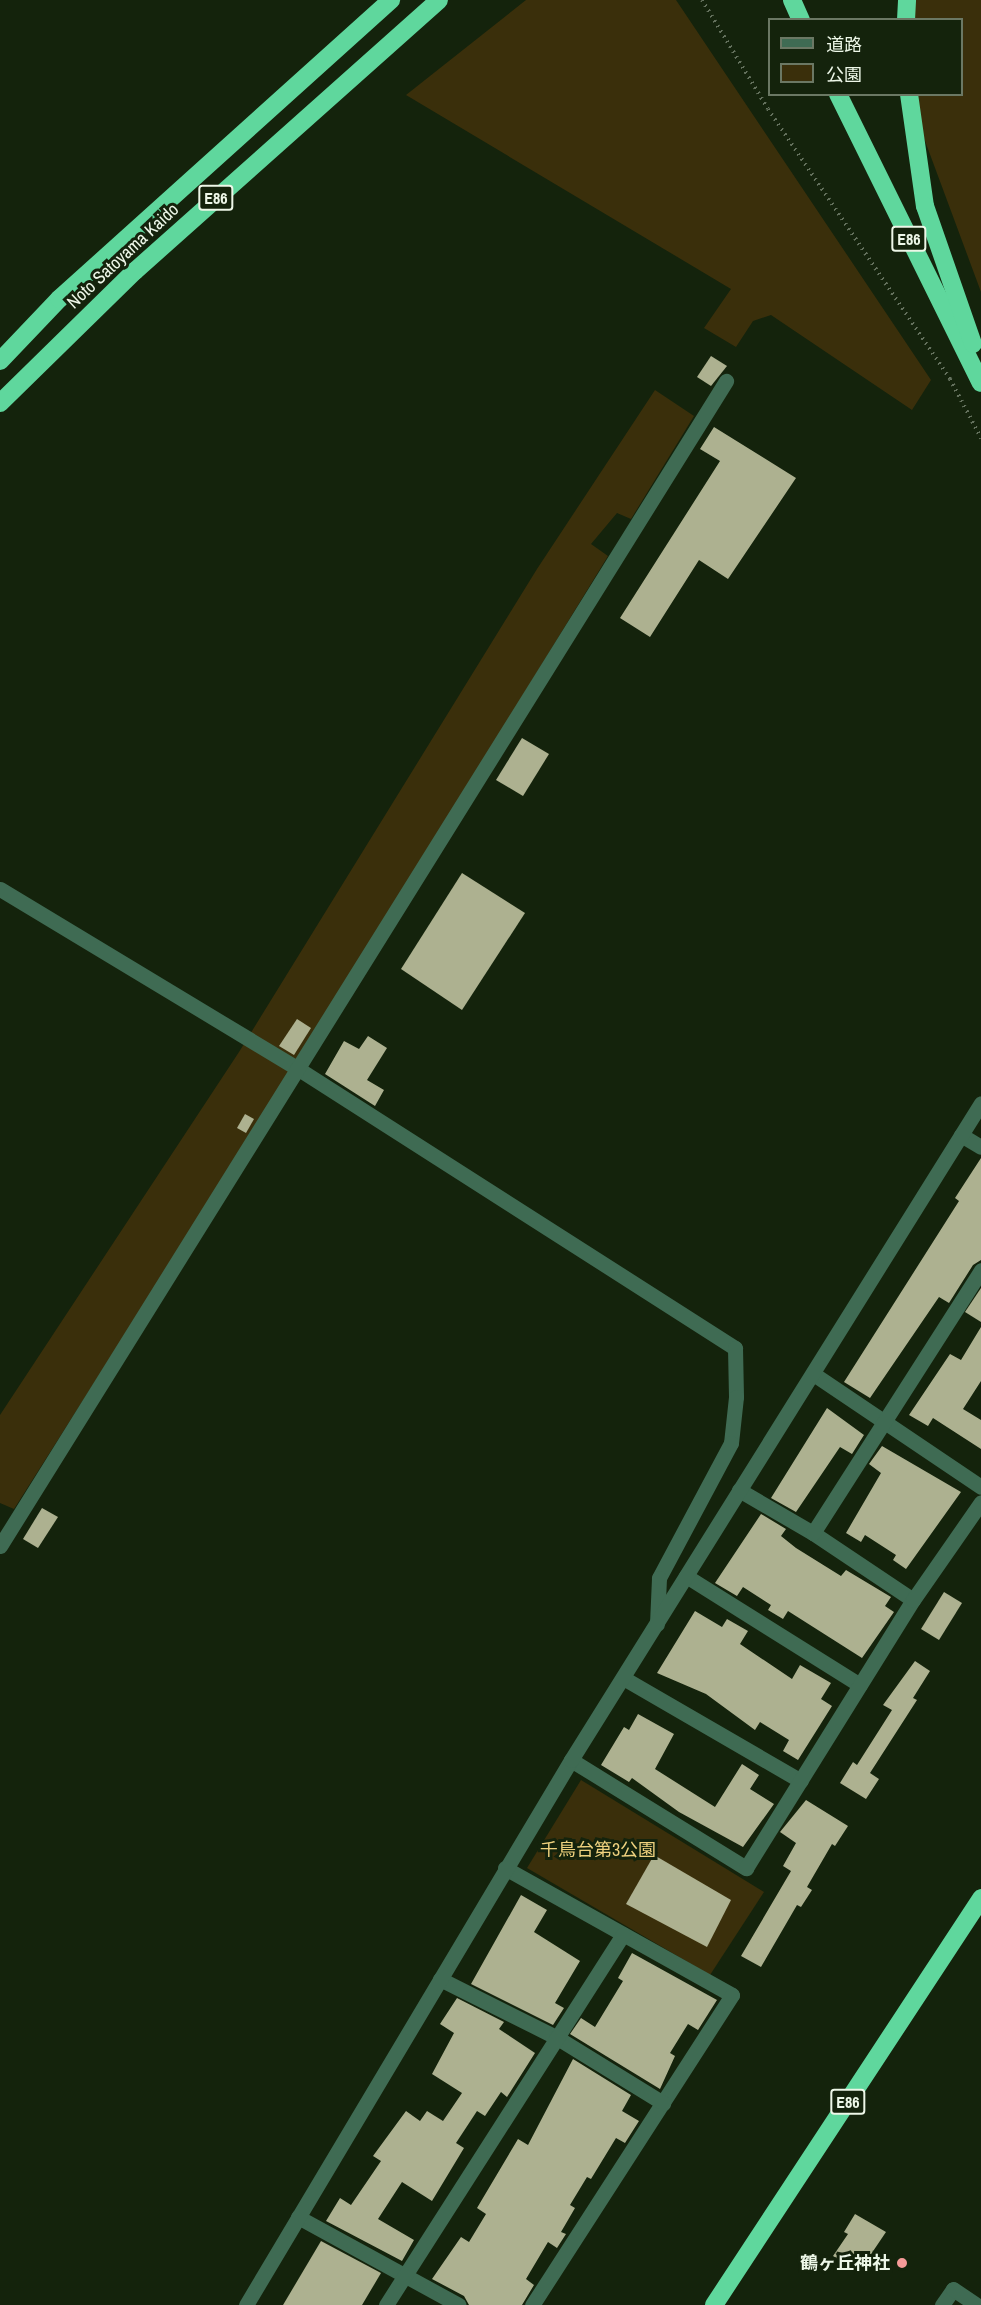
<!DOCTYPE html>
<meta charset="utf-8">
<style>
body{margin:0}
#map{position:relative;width:981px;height:2305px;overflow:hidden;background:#14230c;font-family:"Archivo Narrow","Noto Sans JP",sans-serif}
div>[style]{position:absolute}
.green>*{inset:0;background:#3a2f0b}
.building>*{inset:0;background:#adb190}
.path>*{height:4px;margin-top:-2px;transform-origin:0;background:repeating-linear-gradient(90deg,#64715d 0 1.5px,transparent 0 6px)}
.minor>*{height:15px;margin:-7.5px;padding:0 7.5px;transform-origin:7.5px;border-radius:7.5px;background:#3f6b53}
.tertiary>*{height:15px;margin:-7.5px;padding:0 7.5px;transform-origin:7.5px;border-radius:7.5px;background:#3f6b53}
.motorway>*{height:18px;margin:-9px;padding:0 9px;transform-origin:9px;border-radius:9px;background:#5fd79d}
.dots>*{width:16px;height:16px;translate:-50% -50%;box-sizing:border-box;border:3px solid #14230c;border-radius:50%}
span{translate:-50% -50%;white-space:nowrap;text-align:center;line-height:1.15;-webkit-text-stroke:6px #14230c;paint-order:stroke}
.shield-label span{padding:2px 4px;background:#14230c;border:2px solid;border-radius:4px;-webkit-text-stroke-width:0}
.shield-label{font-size:16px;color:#edf7e8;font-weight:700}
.street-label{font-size:18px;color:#edf7e8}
.park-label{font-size:18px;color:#eed17e}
.poi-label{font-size:18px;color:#edf7e8;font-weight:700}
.right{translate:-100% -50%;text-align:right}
.legend{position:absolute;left:768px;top:18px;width:195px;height:78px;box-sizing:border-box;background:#14230c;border:2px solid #6b7864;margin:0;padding:8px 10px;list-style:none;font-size:18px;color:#edf7e8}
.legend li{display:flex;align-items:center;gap:12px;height:30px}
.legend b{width:30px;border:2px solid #6b7864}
</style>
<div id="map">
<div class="green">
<i style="clip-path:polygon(526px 0,676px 0,931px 380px,912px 410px,771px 315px,753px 321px,736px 347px,704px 328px,731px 289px,406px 95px)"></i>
<i style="clip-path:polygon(898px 0,981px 0,981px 292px,908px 95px,962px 94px,962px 20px,898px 20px)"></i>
<i style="clip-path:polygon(655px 390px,694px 416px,631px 519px,617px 513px,591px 544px,608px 556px,318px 1030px,14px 1509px,0 1503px,0 1415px,239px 1052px,537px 569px)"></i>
<i style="clip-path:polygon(581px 1780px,764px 1892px,710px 1975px,527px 1868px)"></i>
</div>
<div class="building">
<i style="clip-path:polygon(711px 356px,727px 366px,711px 386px,697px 377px)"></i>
<i style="clip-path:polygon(714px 427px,796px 478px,728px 579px,699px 560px,650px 637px,620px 618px,720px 461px,700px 449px)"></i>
<i style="clip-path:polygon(522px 738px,549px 754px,523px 796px,496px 780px)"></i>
<i style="clip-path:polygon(462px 873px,525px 913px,462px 1010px,401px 969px)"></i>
<i style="clip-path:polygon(297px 1019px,311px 1028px,294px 1055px,279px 1046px)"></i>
<i style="clip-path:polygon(368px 1036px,387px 1048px,367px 1080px,384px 1090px,375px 1106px,325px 1074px,344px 1041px,359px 1049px)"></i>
<i style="clip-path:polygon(245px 1114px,254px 1119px,246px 1133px,237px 1128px)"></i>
<i style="clip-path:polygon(981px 1158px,981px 1260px,973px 1265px,949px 1303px,939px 1297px,870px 1398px,844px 1382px,959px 1201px,955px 1198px)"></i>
<i style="clip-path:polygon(981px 1288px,981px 1322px,965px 1312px)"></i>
<i style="clip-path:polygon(981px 1327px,981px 1381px,963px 1409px,981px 1420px,981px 1449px,933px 1418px,928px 1426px,909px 1415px,950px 1354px,961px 1360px)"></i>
<i style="clip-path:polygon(827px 1408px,864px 1435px,852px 1454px,840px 1447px,796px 1512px,771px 1498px)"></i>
<i style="clip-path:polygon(882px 1446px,961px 1492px,906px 1569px,893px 1560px,896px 1555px,865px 1535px,861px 1542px,846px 1533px,881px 1473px,869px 1464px)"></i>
<i style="clip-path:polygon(42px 1508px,58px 1517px,38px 1548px,23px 1539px)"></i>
<i style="clip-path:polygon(761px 1514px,786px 1529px,781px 1536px,796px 1548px,841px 1576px,846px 1570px,891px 1597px,885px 1606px,894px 1612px,862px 1658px,788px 1611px,783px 1619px,768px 1610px,771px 1605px,743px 1587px,737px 1596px,715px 1583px)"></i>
<i style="clip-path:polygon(944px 1592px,962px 1603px,939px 1640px,921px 1629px)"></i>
<i style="clip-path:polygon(695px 1611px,722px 1627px,727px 1619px,748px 1631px,740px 1644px,792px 1679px,800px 1665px,831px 1683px,821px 1699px,832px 1706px,798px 1760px,783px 1751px,789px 1740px,760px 1722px,755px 1730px,706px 1694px,657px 1673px)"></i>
<i style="clip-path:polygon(915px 1661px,930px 1671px,913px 1698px,917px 1700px,870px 1773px,879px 1779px,866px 1799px,840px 1783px,853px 1762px,857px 1765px,892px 1710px,883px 1705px)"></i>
<i style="clip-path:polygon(638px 1714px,674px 1734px,655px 1769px,715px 1807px,742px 1764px,759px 1775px,750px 1789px,774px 1804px,743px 1847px,679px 1812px,632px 1778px,629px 1782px,601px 1765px,624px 1727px,629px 1730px)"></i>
<i style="clip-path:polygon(806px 1800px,848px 1826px,835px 1846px,832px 1844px,807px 1887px,812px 1890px,801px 1907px,797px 1905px,761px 1967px,741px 1956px,791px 1871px,783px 1866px,796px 1843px,780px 1832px)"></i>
<i style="clip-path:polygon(654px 1855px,731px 1900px,707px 1947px,626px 1904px)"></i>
<i style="clip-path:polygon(521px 1895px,547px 1910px,534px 1932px,580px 1961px,555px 2003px,564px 2008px,553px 2025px,471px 1984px)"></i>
<i style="clip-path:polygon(632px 1953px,717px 2000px,698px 2030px,688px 2024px,670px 2053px,675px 2056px,660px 2089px,570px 2034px,581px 2018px,595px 2027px,623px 1981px,618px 1978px)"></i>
<i style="clip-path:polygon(457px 1998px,504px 2022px,499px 2029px,535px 2053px,507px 2097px,501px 2092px,485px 2116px,477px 2111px,456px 2143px,464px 2148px,432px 2201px,402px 2182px,378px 2219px,414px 2240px,402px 2261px,326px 2221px,340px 2198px,351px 2205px,381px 2161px,373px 2156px,406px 2111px,420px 2121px,427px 2111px,443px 2121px,462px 2093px,432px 2074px,454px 2033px,440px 2024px)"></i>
<i style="clip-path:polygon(573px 2059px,631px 2095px,622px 2111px,639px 2121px,625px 2143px,616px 2138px,591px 2179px,587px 2177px,570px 2205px,575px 2208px,561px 2232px,566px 2234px,557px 2248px,548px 2242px,526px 2279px,534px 2285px,522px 2305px,469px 2305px,464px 2296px,432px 2279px,461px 2237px,469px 2242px,486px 2214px,477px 2208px,518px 2139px,528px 2145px)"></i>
<i style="clip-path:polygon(855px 2214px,886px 2232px,859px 2272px,833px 2256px,848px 2234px,844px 2232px)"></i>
<i style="clip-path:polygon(321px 2241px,381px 2273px,362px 2305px,283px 2305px)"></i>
</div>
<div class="path">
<i style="left:702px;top:0;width:127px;rotate:58.8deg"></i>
<i style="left:768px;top:109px;width:326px;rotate:56deg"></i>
<i style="left:950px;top:379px;width:67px;rotate:62.3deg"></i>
</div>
<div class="minor">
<i style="left:0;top:889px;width:347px;rotate:31.1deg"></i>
<i style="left:297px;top:1068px;width:520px;rotate:32.59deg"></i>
<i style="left:735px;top:1348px;width:49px;rotate:88.8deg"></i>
<i style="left:736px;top:1397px;width:46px;rotate:96.2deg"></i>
<i style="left:731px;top:1443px;width:153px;rotate:118.1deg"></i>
<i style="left:659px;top:1578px;width:46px;rotate:92.5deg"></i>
<i style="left:961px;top:1135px;width:23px;rotate:31deg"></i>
<i style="left:815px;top:1375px;width:200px;rotate:34deg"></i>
<i style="left:739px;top:1490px;width:86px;rotate:30.2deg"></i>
<i style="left:813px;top:1533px;width:120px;rotate:33.8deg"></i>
<i style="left:813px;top:1533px;width:312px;rotate:-57.4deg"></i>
<i style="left:0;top:1546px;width:1373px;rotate:-58.07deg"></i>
<i style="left:686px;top:1576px;width:205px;rotate:32.1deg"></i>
<i style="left:625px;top:1679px;width:203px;rotate:30.1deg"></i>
<i style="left:571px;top:1760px;width:206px;rotate:31.7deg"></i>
<i style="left:746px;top:1868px;width:316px;rotate:-58.1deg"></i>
<i style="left:913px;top:1600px;width:119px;rotate:-55.2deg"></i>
<i style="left:505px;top:1868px;width:260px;rotate:29.2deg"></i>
<i style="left:732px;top:1995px;width:369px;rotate:122.8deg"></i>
<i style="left:440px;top:1979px;width:130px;rotate:26.6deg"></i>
<i style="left:556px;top:2037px;width:126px;rotate:31.7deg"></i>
<i style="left:298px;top:2217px;width:183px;rotate:28.7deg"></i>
<i style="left:386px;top:2305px;width:440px;rotate:-57.4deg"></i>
<i style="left:942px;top:2305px;width:19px;rotate:-55deg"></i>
<i style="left:953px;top:2289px;width:29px;rotate:34deg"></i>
</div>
<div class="tertiary">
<i style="left:246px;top:2305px;width:635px;rotate:-59.19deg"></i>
<i style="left:571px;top:1760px;width:774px;rotate:-58.03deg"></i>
</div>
<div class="motorway">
<i style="left:792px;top:0;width:22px;rotate:66deg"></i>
<i style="left:906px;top:20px;width:20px;rotate:-87deg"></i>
<i style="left:838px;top:94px;width:322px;rotate:63.7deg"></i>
<i style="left:909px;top:94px;width:113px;rotate:81.9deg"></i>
<i style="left:925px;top:206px;width:146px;rotate:70.8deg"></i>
<i style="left:0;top:361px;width:86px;rotate:-46.4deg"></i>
<i style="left:59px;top:299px;width:447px;rotate:-42deg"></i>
<i style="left:0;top:403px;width:189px;rotate:-44.4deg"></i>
<i style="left:135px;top:271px;width:407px;rotate:-41.7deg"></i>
<i style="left:714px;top:2305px;width:487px;rotate:-56.7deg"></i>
</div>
<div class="dots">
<i style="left:902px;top:2263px;background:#f59b99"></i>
</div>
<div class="shield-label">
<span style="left:216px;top:198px">E86</span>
<span style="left:909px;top:239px">E86</span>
<span style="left:848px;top:2102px">E86</span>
</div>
<div class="street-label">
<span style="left:123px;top:256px;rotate:-43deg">Noto Satoyama Kaido</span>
</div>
<div class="park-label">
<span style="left:598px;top:1850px">千鳥台第3公園</span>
</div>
<div class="poi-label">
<span class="right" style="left:890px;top:2263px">鶴ヶ丘神社</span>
</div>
<ul class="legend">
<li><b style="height:8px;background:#3f6b53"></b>道路</li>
<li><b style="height:16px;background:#3a2f0b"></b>公園</li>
</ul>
</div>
